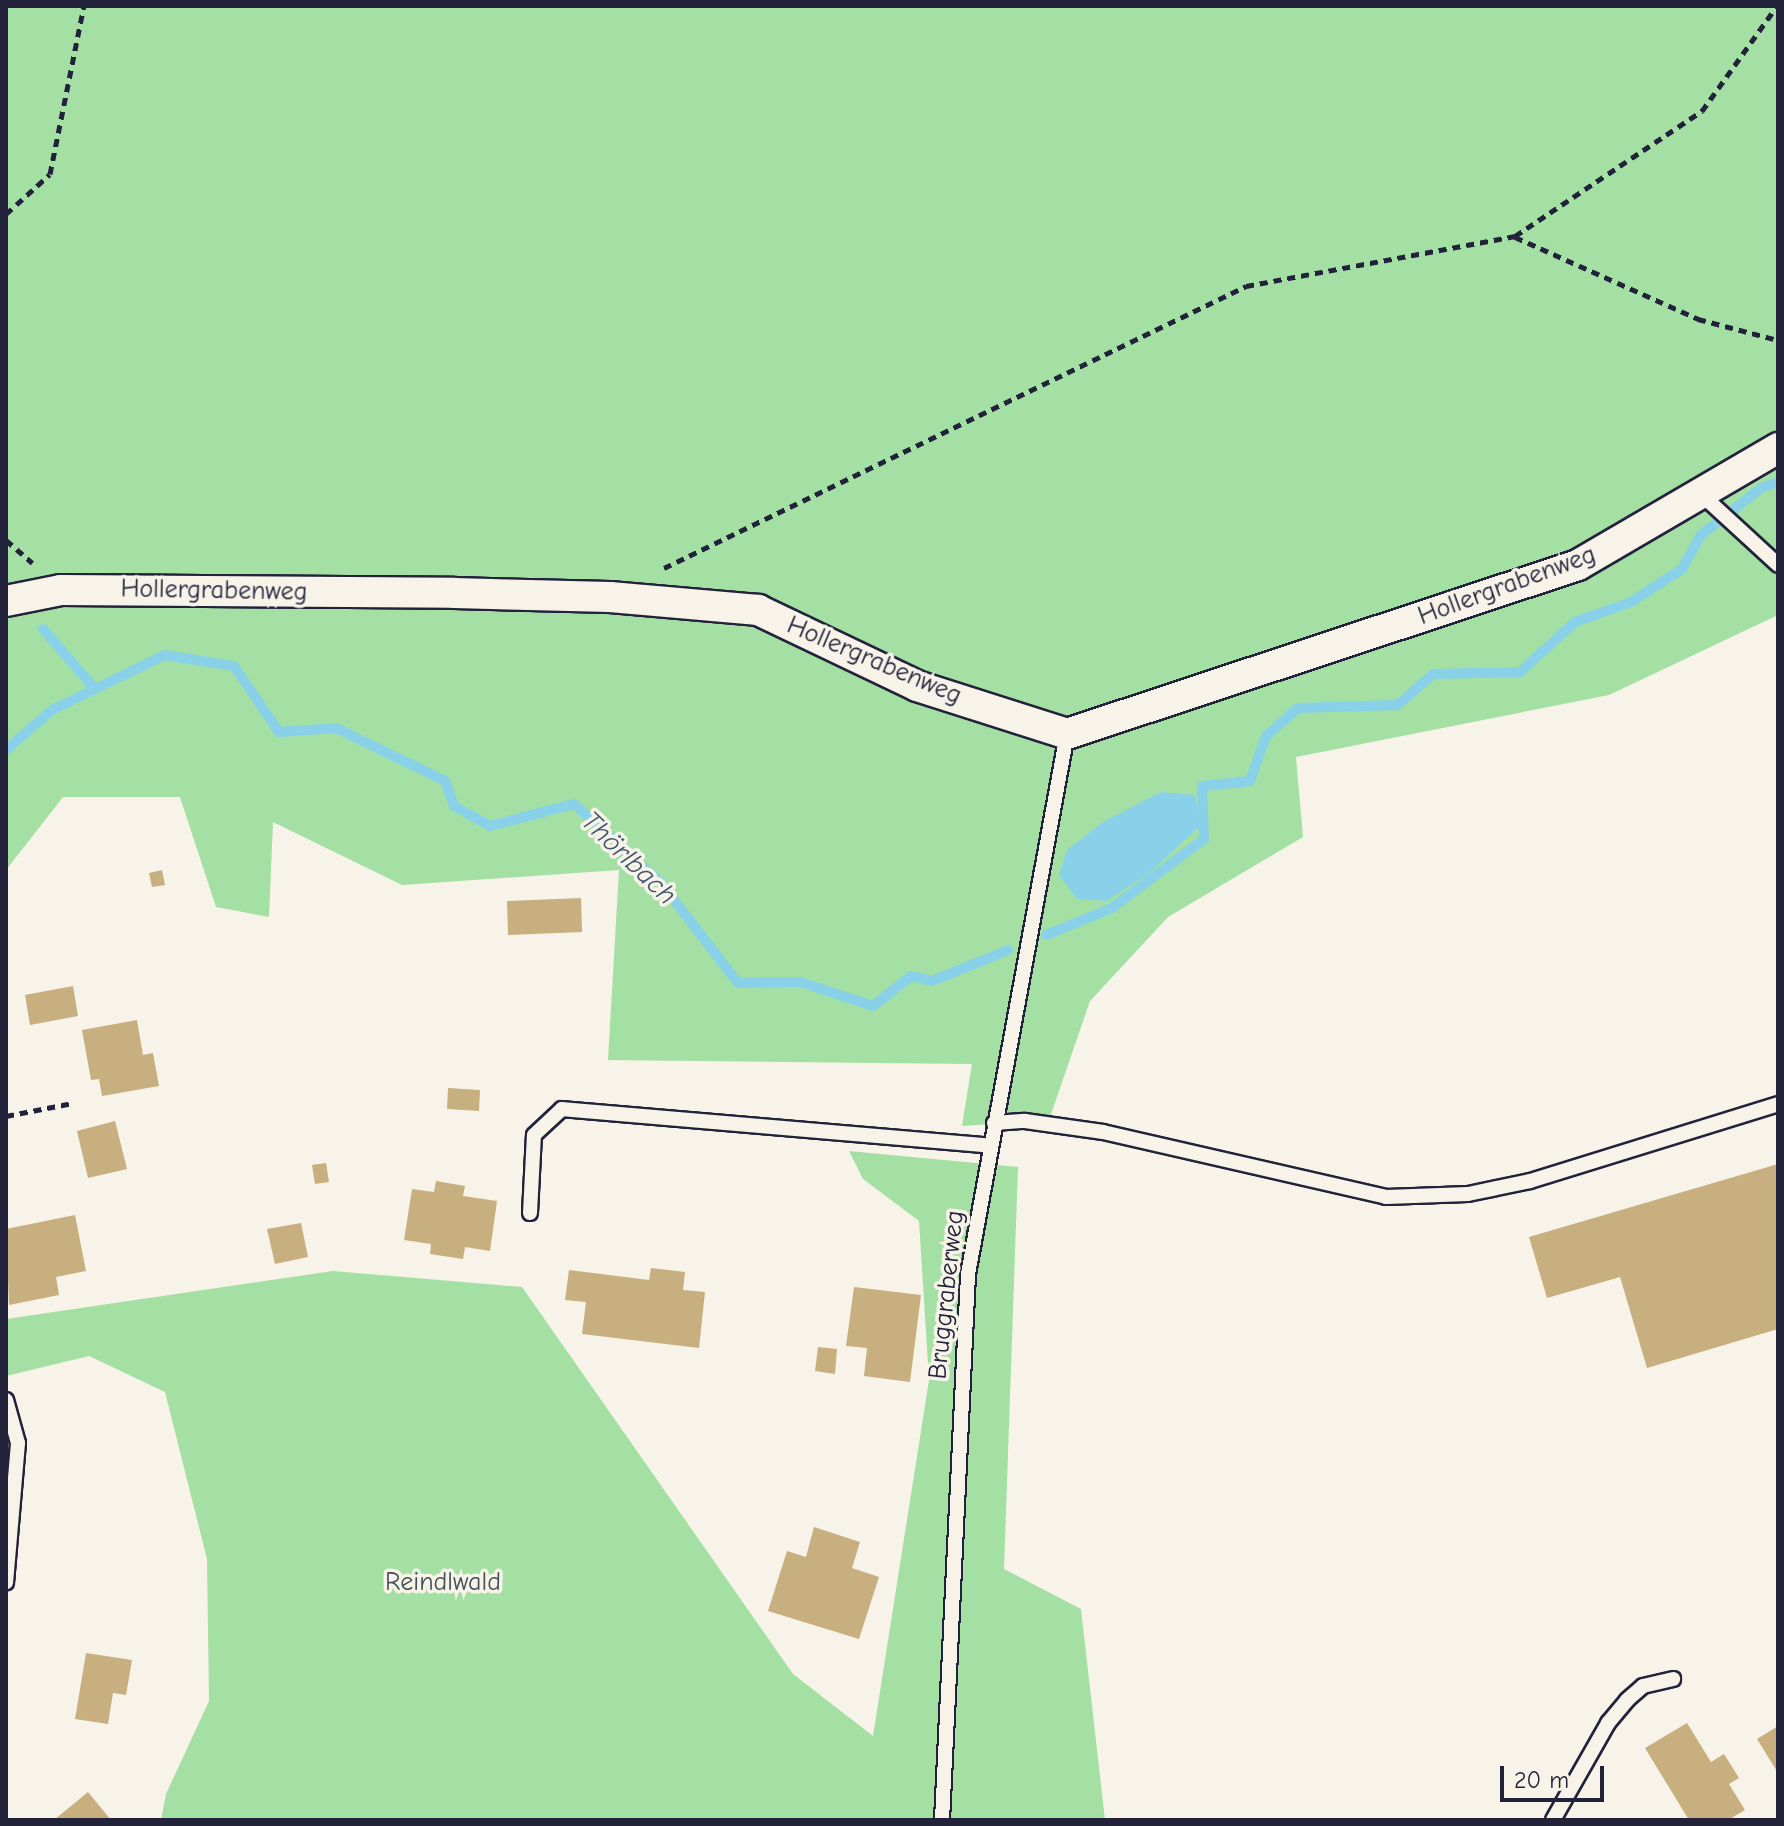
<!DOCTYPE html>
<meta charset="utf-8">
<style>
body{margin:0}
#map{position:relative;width:1784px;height:1826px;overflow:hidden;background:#f7f3e8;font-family:"Comic Neue",sans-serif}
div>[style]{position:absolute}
.green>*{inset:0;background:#a4dfa4}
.water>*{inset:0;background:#88d1e9}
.stream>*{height:10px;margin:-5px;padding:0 5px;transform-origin:5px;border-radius:5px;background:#88d1e9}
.building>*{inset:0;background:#c7af7f}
.path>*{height:5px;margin-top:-2.5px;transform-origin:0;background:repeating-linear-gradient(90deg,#22223b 0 8px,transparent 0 14px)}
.roads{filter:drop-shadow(2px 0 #22223b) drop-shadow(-2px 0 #22223b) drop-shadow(0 2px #22223b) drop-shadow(0 -2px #22223b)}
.lane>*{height:14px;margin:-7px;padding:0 7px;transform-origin:7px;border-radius:7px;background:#f7f3e8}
.street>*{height:30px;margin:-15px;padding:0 15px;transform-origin:15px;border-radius:15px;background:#f7f3e8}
span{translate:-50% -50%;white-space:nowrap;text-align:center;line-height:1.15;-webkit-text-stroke:7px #f7f3e8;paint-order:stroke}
.street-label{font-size:26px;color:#22223b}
.park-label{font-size:26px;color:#425155}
.water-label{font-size:28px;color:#41576f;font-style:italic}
.frame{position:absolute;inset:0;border:8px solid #22223b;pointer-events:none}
.scale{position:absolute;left:1500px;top:1766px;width:104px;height:36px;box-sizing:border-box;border:4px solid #22223b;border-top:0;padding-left:10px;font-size:24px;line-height:28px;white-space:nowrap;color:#22223b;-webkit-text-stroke:6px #f7f3e8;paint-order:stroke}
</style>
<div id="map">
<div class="green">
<i style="clip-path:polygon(6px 6px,1778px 6px,1778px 615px,1609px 695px,1296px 757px,1303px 837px,1168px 917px,1090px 1001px,1049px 1120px,962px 1126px,972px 1064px,608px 1060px,619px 870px,402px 885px,273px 822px,269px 917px,216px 907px,180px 797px,63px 797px,6px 870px)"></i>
<i style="clip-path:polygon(849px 1151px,1018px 1167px,1004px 1569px,1081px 1609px,1105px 1820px,161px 1820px,166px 1794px,209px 1701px,207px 1559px,165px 1392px,89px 1356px,6px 1376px,6px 1319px,333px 1271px,522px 1287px,793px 1674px,873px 1736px,929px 1380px,919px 1221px,863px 1179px)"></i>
</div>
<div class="water">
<i style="clip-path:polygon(1161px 792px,1195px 795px,1200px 826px,1148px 874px,1106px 901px,1077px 899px,1059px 875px,1067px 850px,1103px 822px)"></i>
</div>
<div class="stream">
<i style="left:43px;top:629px;width:79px;rotate:49.1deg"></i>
<i style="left:6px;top:750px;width:61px;rotate:-41deg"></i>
<i style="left:52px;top:710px;width:126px;rotate:-26deg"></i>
<i style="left:165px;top:655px;width:70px;rotate:9.1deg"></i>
<i style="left:234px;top:666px;width:80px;rotate:55.7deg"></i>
<i style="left:279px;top:732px;width:57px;rotate:-4deg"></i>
<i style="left:336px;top:728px;width:121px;rotate:25.9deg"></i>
<i style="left:445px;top:781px;width:27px;rotate:70deg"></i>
<i style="left:454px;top:806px;width:41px;rotate:29.1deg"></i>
<i style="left:490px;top:826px;width:87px;rotate:-14.7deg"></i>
<i style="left:574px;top:804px;width:116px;rotate:42.2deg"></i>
<i style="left:660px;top:882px;width:128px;rotate:52.3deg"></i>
<i style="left:738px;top:983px;width:62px;rotate:-0.9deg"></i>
<i style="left:800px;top:982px;width:77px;rotate:18.2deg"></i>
<i style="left:873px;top:1006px;width:48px;rotate:-38.3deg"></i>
<i style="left:911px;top:976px;width:22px;rotate:13deg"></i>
<i style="left:932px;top:981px;width:82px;rotate:-22.2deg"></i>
<i style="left:1046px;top:935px;width:71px;rotate:-22.2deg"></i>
<i style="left:1112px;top:908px;width:115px;rotate:-36.9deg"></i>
<i style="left:1204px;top:839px;width:53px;rotate:-92.2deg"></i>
<i style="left:1202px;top:786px;width:48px;rotate:-5.9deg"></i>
<i style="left:1250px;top:781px;width:48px;rotate:-70.4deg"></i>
<i style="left:1266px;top:736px;width:43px;rotate:-41.2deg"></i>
<i style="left:1298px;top:708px;width:100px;rotate:-1.7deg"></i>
<i style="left:1398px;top:705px;width:47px;rotate:-41.5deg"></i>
<i style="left:1433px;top:674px;width:87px;rotate:-1.3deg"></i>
<i style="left:1520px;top:672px;width:74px;rotate:-42.3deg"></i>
<i style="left:1575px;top:622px;width:59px;rotate:-19.7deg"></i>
<i style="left:1631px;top:602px;width:61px;rotate:-32.9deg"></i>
<i style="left:1682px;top:569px;width:39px;rotate:-61deg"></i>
<i style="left:1701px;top:535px;width:76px;rotate:-38.1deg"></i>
<i style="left:1761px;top:488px;width:18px;rotate:-19deg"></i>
</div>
<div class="building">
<i style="clip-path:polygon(162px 870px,165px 885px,152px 887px,149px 873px)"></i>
<i style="clip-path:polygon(581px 898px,582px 932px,508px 935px,507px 901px)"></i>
<i style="clip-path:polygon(73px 986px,78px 1016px,30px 1025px,25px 995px)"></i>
<i style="clip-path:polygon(137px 1020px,143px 1055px,153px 1053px,159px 1086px,102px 1096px,99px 1079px,91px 1080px,82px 1030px)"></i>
<i style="clip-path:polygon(448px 1088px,480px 1090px,479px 1111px,447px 1109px)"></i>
<i style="clip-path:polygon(115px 1121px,127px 1169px,88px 1178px,77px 1131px)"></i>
<i style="clip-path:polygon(326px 1163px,329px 1182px,315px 1184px,312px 1165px)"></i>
<i style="clip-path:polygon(1778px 1164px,1778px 1329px,1647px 1368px,1620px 1277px,1547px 1298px,1529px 1237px)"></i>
<i style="clip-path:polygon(436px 1181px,465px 1186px,463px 1196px,497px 1201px,490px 1251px,465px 1247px,463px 1259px,430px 1254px,431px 1244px,404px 1240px,412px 1189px,434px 1192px)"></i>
<i style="clip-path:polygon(75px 1215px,86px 1271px,56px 1277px,59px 1295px,9px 1305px,6px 1229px)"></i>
<i style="clip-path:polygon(301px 1223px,308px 1257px,275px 1264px,267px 1229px)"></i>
<i style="clip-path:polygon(651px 1268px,685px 1272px,683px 1290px,705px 1292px,699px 1348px,582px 1334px,586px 1302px,565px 1300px,569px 1270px,649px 1280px)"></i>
<i style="clip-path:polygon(854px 1287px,921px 1295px,910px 1382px,864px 1376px,867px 1348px,846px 1346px)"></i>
<i style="clip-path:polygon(818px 1347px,837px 1349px,835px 1374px,815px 1371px)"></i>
<i style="clip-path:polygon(814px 1527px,860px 1542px,852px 1568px,879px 1577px,859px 1639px,768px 1611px,787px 1551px,806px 1557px)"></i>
<i style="clip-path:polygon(86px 1653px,132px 1660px,126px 1695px,113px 1693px,108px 1724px,75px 1719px)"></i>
<i style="clip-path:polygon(1687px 1723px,1711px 1762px,1724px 1754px,1739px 1778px,1729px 1784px,1745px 1810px,1728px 1820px,1689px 1820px,1645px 1748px)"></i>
<i style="clip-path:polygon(1778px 1726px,1778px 1773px,1757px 1739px)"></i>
<i style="clip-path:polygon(88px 1792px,111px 1820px,54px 1820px)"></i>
</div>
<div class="path">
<i style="left:6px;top:214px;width:59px;rotate:-42.3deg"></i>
<i style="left:50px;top:174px;width:171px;rotate:-78.6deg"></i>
<i style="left:1515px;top:237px;width:201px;rotate:24.1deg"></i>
<i style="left:1698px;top:319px;width:83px;rotate:14.7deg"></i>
<i style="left:6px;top:540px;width:35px;rotate:41deg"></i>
<i style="left:664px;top:568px;width:647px;rotate:-25.85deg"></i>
<i style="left:1246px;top:286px;width:274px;rotate:-10.5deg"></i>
<i style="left:1515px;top:236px;width:225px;rotate:-33.8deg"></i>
<i style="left:1702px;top:111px;width:129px;rotate:-54.5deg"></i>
<i style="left:6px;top:1116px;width:68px;rotate:-11deg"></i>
</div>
<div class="roads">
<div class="lane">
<i style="left:1702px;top:495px;width:103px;rotate:42.6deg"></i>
<i style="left:994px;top:1123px;width:31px;rotate:-4deg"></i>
<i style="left:1025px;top:1121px;width:79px;rotate:8deg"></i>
<i style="left:1103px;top:1132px;width:290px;rotate:12.9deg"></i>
<i style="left:1386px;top:1197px;width:82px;rotate:-2.1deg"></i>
<i style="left:1468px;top:1194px;width:63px;rotate:-11.8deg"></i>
<i style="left:1530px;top:1181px;width:260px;rotate:-17.2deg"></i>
<i style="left:530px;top:1213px;width:78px;rotate:-87.1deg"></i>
<i style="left:534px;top:1135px;width:38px;rotate:-43deg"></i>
<i style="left:562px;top:1109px;width:430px;rotate:4.9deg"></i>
<i style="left:6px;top:1400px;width:45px;rotate:74.4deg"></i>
<i style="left:18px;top:1443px;width:140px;rotate:94.9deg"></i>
<i style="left:942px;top:1820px;width:547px;rotate:-87.27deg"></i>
<i style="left:968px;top:1274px;width:549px;rotate:-79.61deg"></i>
<i style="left:1553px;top:1820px;width:112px;rotate:-60.4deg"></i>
<i style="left:1608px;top:1723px;width:30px;rotate:-50deg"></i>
<i style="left:1627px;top:1700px;width:21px;rotate:-41deg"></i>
<i style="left:1643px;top:1686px;width:31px;rotate:-13deg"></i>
</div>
<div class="street">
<i style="left:6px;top:601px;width:56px;rotate:-11.3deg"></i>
<i style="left:61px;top:590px;width:393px;rotate:0.4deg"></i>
<i style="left:454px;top:593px;width:156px;rotate:1.5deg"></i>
<i style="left:610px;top:597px;width:149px;rotate:5deg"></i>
<i style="left:758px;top:610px;width:176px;rotate:25.5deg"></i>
<i style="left:917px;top:686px;width:157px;rotate:17.7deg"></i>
<i style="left:1067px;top:734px;width:538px;rotate:-18.3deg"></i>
<i style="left:1578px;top:565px;width:232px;rotate:-30.3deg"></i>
</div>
</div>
<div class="street-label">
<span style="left:1507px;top:586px;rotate:-20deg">Hollergrabenweg</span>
<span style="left:214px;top:591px;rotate:1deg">Hollergrabenweg</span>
<span style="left:874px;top:661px;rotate:23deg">Hollergrabenweg</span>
<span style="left:947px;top:1295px;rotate:-84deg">Bruggraberweg</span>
</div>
<div class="park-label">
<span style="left:443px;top:1583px">Reindlwald</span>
</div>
<div class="water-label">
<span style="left:629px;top:858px;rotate:44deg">Thörlbach</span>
</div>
<div class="frame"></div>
<div class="scale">20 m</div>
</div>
